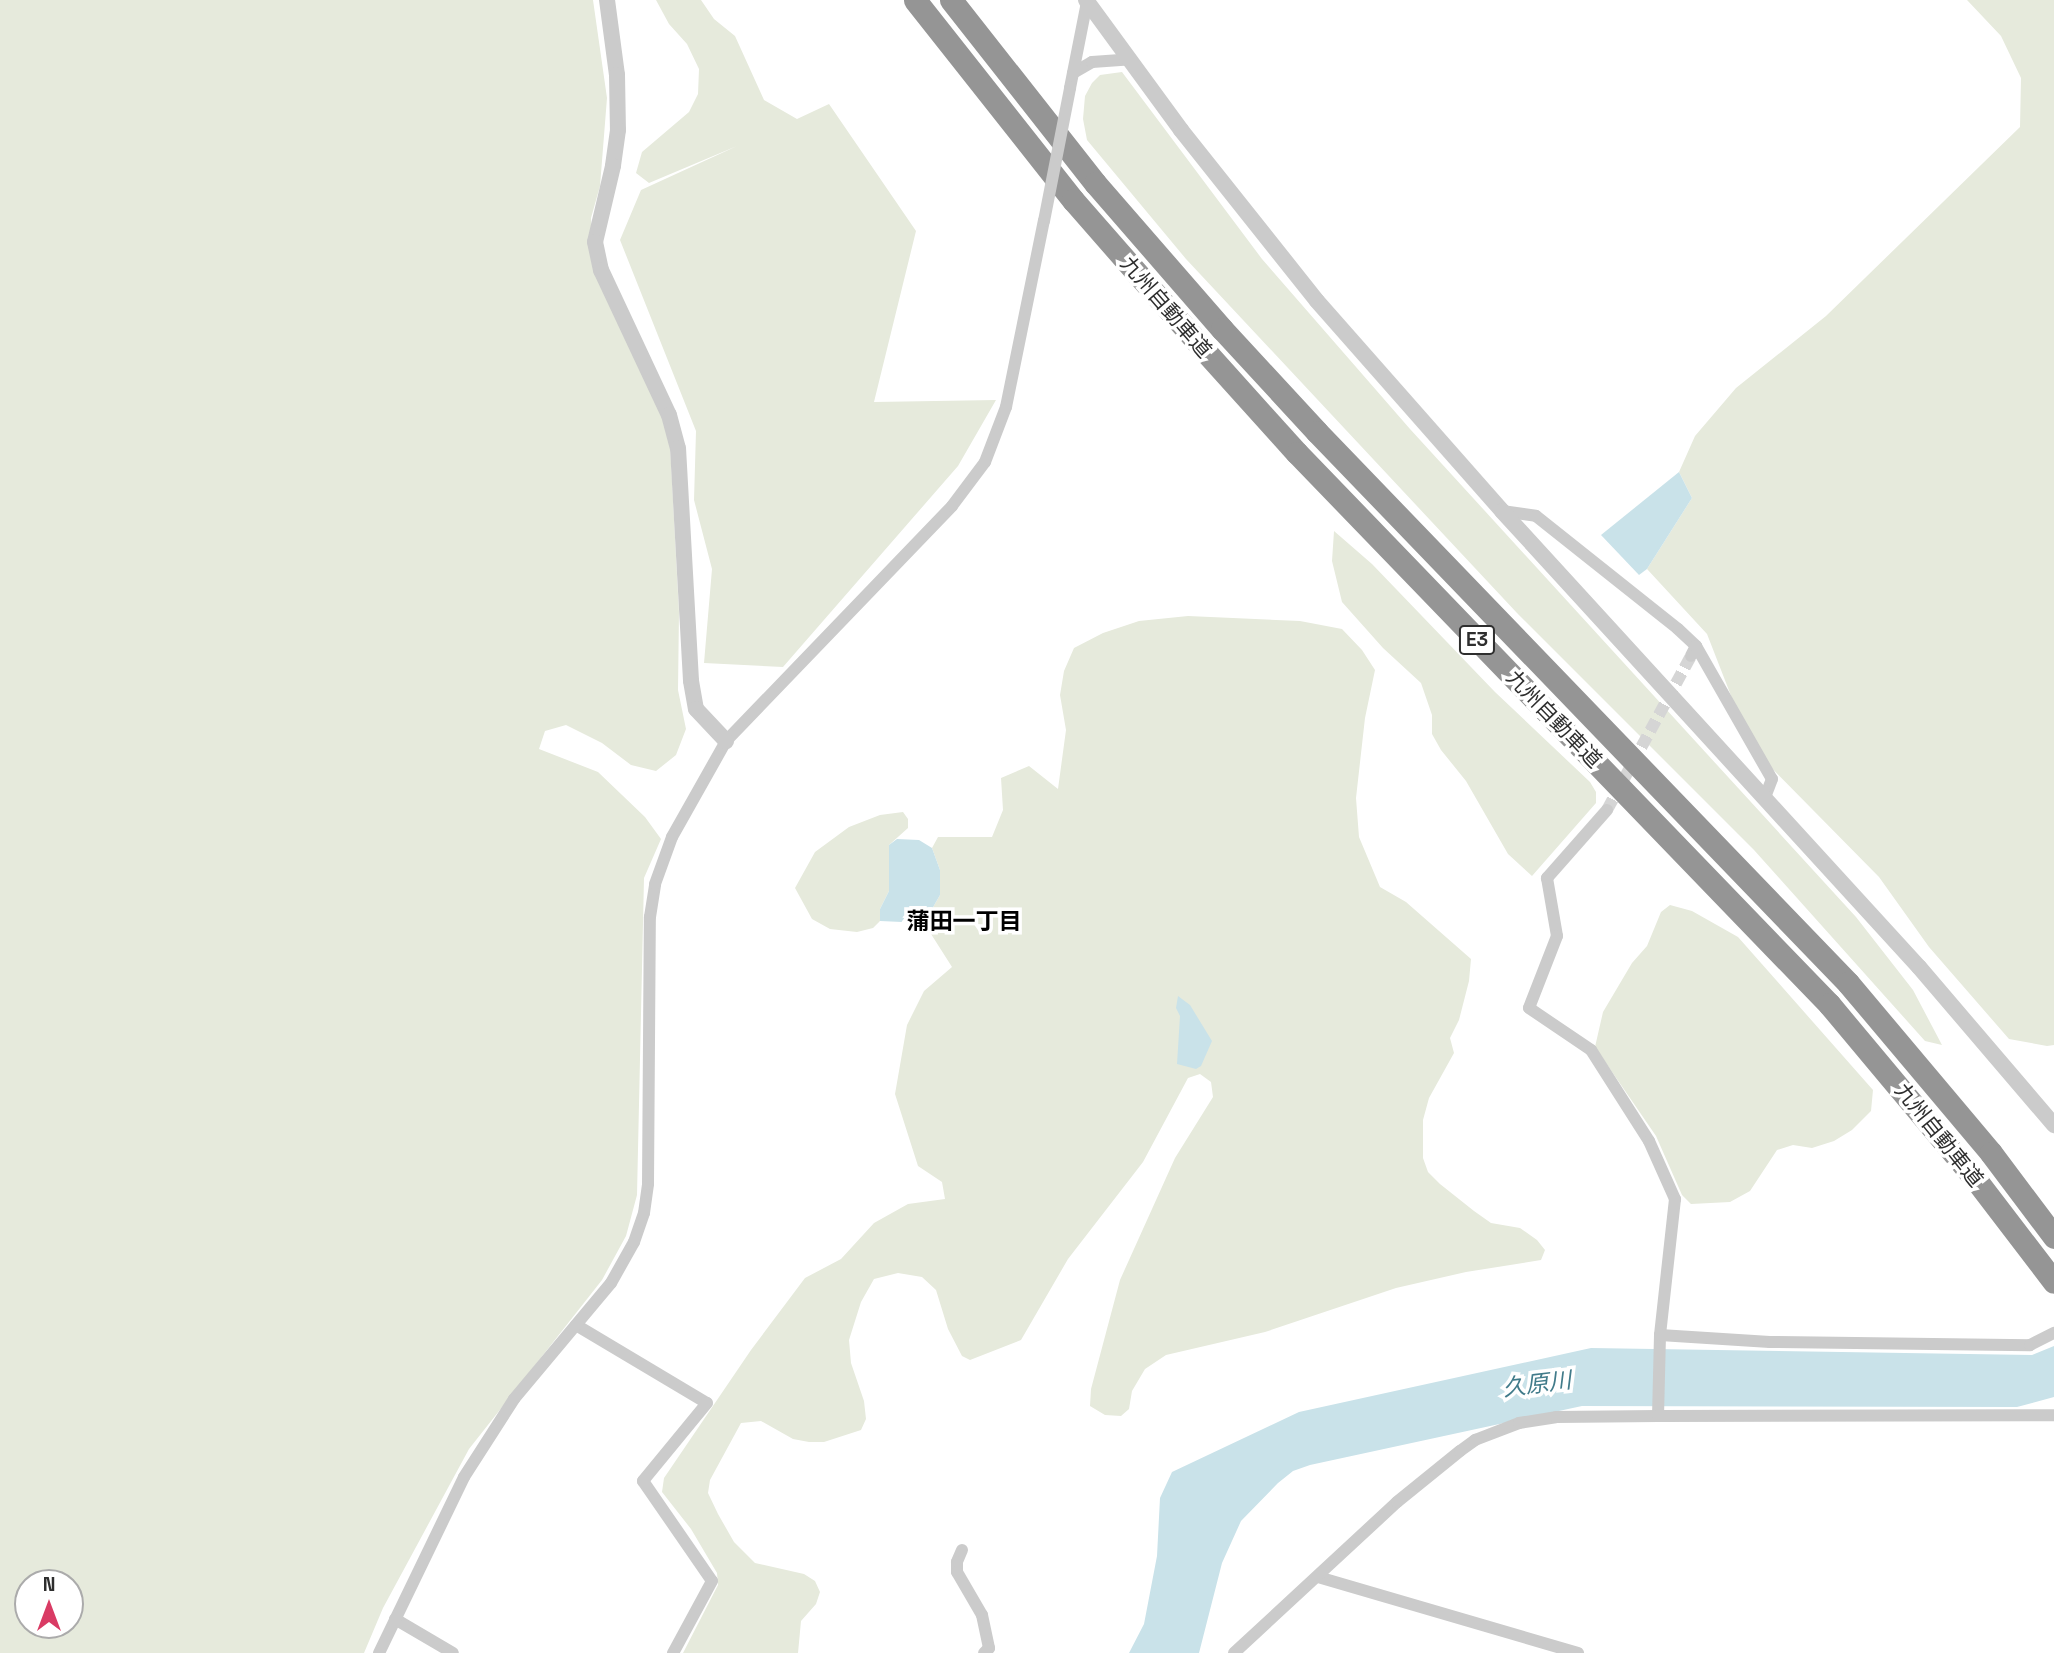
<!DOCTYPE html>
<meta charset="utf-8">
<style>
body{margin:0}
#map{position:relative;width:2054px;height:1653px;overflow:hidden;background:#fff;font-family:"Space Grotesk","Noto Sans JP",sans-serif}
div>[style]{position:absolute}
.green>*{inset:0;background:#e6eadc}
.water>*{inset:0;background:#c9e2e9}
.minor-tunnel>*{height:12px;margin-top:-6px;transform-origin:0;background:repeating-linear-gradient(90deg,#d5d5d5 0 12px,transparent 0 18px)}
.minor>*{height:12px;margin:-6px;padding:0 6px;transform-origin:6px;border-radius:6px;background:#cbcbcb}
.tertiary>*{height:16px;margin:-8px;padding:0 8px;transform-origin:8px;border-radius:8px;background:#cbcbcb}
.motorway>*{height:23px;margin:-11.5px;padding:0 11.5px;transform-origin:11.5px;border-radius:11.5px;background:#959595}
.minor-bridge>*{height:12px;margin:-6px;padding:0 6px;transform-origin:6px;border-radius:6px;background:#cbcbcb}
span{translate:-50% -50%;white-space:nowrap;text-align:center;line-height:1.15;-webkit-text-stroke:7px #fff;paint-order:stroke}
.shield-label span{padding:2px 5px;background:#fff;border:2px solid;border-radius:5px;-webkit-text-stroke-width:0}
.shield-label{font-size:19px;color:#2e2e2e;font-weight:700}
.street-label{font-size:21px;color:#2e2e2e}
.neighbourhood-label{font-size:23px;color:#000;font-weight:700}
.water-label{font-size:23px;color:#417b8a;font-style:italic}
.north{position:absolute;left:14px;top:1569px;width:70px;height:70px;box-sizing:border-box;background:#fff;border:2px solid #ababab;border-radius:50%;rotate:0deg;font-size:19px;font-weight:700;line-height:28px;text-align:center;color:#2e2e2e}
.north::after{content:'';display:block;margin:auto;width:24px;height:32px;background:#d93b64;clip-path:polygon(50% 0,100% 100%,50% 72%,0 100%)}
</style>
<div id="map">
<div class="green">
<i style="clip-path:polygon(evenodd,0 0,593px 0,607px 98px,600px 186px,591px 218px,592px 238px,669px 426px,679px 612px,678px 690px,686px 729px,676px 755px,656px 771px,631px 765px,602px 743px,566px 725px,545px 731px,539px 749px,598px 772px,645px 817px,661px 839px,644px 878px,637px 1195px,626px 1236px,602px 1280px,469px 1449px,383px 1608px,364px 1653px,0 1653px,0 0,28px 1583px,70px 1583px,70px 1625px,28px 1625px,28px 1583px)"></i>
<i style="clip-path:polygon(656px 0,701px 0,714px 19px,735px 36px,764px 100px,797px 119px,829px 104px,916px 231px,874px 402px,996px 400px,958px 466px,783px 667px,704px 663px,712px 569px,694px 500px,696px 431px,620px 240px,641px 190px,737px 146px,649px 183px,636px 173px,642px 152px,689px 112px,698px 94px,699px 69px,687px 44px,669px 24px)"></i>
<i style="clip-path:polygon(1967px 0,2054px 0,2054px 1045px,2047px 1046px,2009px 1039px,1929px 947px,1879px 877px,1751px 747px,1707px 634px,1647px 569px,1692px 498px,1679px 472px,1695px 436px,1736px 388px,1826px 316px,2020px 127px,2021px 78px,2001px 36px)"></i>
<i style="clip-path:polygon(1122px 72px,1262px 259px,1410px 429px,1856px 917px,1913px 990px,1942px 1045px,1925px 1041px,1754px 850px,1517px 613px,1186px 259px,1087px 140px,1083px 119px,1085px 96px,1092px 83px,1100px 75px)"></i>
<i style="clip-path:polygon(1334px 531px,1372px 564px,1495px 692px,1590px 782px,1596px 792px,1596px 803px,1532px 876px,1508px 854px,1466px 781px,1441px 750px,1432px 734px,1432px 715px,1421px 683px,1383px 648px,1342px 602px,1332px 561px)"></i>
<i style="clip-path:polygon(1188px 616px,1300px 621px,1342px 629px,1362px 650px,1375px 670px,1365px 718px,1356px 798px,1359px 837px,1380px 887px,1406px 902px,1471px 959px,1469px 981px,1459px 1020px,1450px 1038px,1454px 1053px,1429px 1098px,1423px 1120px,1423px 1158px,1428px 1172px,1440px 1184px,1474px 1211px,1491px 1223px,1520px 1228px,1537px 1240px,1545px 1250px,1541px 1260px,1466px 1272px,1396px 1288px,1265px 1332px,1166px 1355px,1145px 1369px,1132px 1391px,1129px 1409px,1121px 1416px,1105px 1415px,1090px 1406px,1091px 1389px,1120px 1280px,1175px 1158px,1213px 1097px,1211px 1082px,1200px 1074px,1188px 1078px,1143px 1162px,1068px 1259px,1021px 1340px,970px 1360px,962px 1356px,948px 1329px,936px 1290px,922px 1277px,898px 1273px,874px 1279px,861px 1302px,849px 1340px,851px 1363px,864px 1401px,866px 1419px,861px 1430px,824px 1442px,809px 1442px,793px 1439px,761px 1421px,741px 1423px,710px 1480px,708px 1493px,718px 1514px,734px 1542px,755px 1563px,804px 1574px,815px 1581px,820px 1592px,816px 1604px,801px 1621px,798px 1653px,683px 1653px,718px 1585px,717px 1573px,691px 1529px,662px 1492px,664px 1478px,751px 1350px,805px 1278px,841px 1259px,874px 1223px,908px 1204px,945px 1199px,942px 1182px,918px 1166px,895px 1094px,907px 1025px,924px 991px,952px 967px,924px 923px,940px 895px,940px 870px,932px 848px,938px 837px,992px 837px,1003px 810px,1001px 778px,1029px 766px,1058px 789px,1066px 730px,1060px 695px,1064px 671px,1074px 648px,1103px 633px,1139px 621px)"></i>
<i style="clip-path:polygon(903px 812px,908px 819px,908px 828px,889px 845px,889px 891px,880px 909px,880px 921px,873px 928px,857px 932px,830px 929px,812px 919px,795px 888px,815px 852px,849px 827px,880px 815px)"></i>
<i style="clip-path:polygon(1670px 905px,1692px 911px,1738px 937px,1873px 1090px,1871px 1111px,1852px 1130px,1834px 1141px,1812px 1148px,1793px 1145px,1777px 1150px,1750px 1191px,1730px 1202px,1691px 1204px,1682px 1195px,1656px 1136px,1595px 1047px,1603px 1012px,1632px 963px,1647px 946px,1661px 912px)"></i>
</div>
<div class="water">
<i style="clip-path:polygon(1679px 472px,1692px 498px,1647px 569px,1639px 575px,1601px 535px)"></i>
<i style="clip-path:polygon(897px 839px,919px 840px,932px 848px,940px 870px,940px 895px,924px 923px,880px 921px,880px 909px,889px 891px,889px 845px)"></i>
<i style="clip-path:polygon(1178px 996px,1190px 1005px,1212px 1041px,1201px 1066px,1196px 1069px,1177px 1064px,1180px 1016px,1176px 1008px)"></i>
<i style="clip-path:polygon(2054px 1346px,2054px 1397px,2017px 1407px,1582px 1406px,1310px 1465px,1293px 1471px,1278px 1483px,1241px 1521px,1222px 1563px,1199px 1653px,1129px 1653px,1144px 1624px,1157px 1556px,1160px 1498px,1172px 1472px,1299px 1412px,1591px 1348px,2032px 1355px)"></i>
</div>
<div class="minor-tunnel">
<i style="left:1607px;top:810px;width:175px;rotate:-61.4deg"></i>
</div>
<div class="minor">
<i style="left:1073px;top:73px;width:22px;rotate:-30deg"></i>
<i style="left:1092px;top:62px;width:39px;rotate:-4deg"></i>
<i style="left:1070px;top:88px;width:88px;rotate:-78.8deg"></i>
<i style="left:1502px;top:511px;width:34px;rotate:8deg"></i>
<i style="left:1536px;top:516px;width:181px;rotate:38.5deg"></i>
<i style="left:1678px;top:629px;width:25px;rotate:43deg"></i>
<i style="left:1696px;top:646px;width:11px;rotate:117deg"></i>
<i style="left:1696px;top:646px;width:153px;rotate:60.3deg"></i>
<i style="left:1772px;top:779px;width:22px;rotate:111deg"></i>
<i style="left:1607px;top:810px;width:91px;rotate:131.4deg"></i>
<i style="left:1547px;top:878px;width:59px;rotate:80.2deg"></i>
<i style="left:1557px;top:936px;width:77px;rotate:111.3deg"></i>
<i style="left:1529px;top:1008px;width:75px;rotate:34.1deg"></i>
<i style="left:1591px;top:1050px;width:108px;rotate:57.5deg"></i>
<i style="left:1649px;top:1141px;width:64px;rotate:65.9deg"></i>
<i style="left:1675px;top:1199px;width:137px;rotate:96.3deg"></i>
<i style="left:1660px;top:1335px;width:81px;rotate:91.4deg"></i>
<i style="left:576px;top:1325px;width:152px;rotate:30.8deg"></i>
<i style="left:707px;top:1403px;width:101px;rotate:129.4deg"></i>
<i style="left:643px;top:1481px;width:121px;rotate:55.4deg"></i>
<i style="left:712px;top:1581px;width:82px;rotate:118.4deg"></i>
<i style="left:1660px;top:1335px;width:110px;rotate:3.6deg"></i>
<i style="left:1770px;top:1342px;width:260px;rotate:0.7deg"></i>
<i style="left:2030px;top:1345px;width:27px;rotate:-27deg"></i>
<i style="left:962px;top:1550px;width:13px;rotate:113deg"></i>
<i style="left:957px;top:1562px;width:10px;rotate:90deg"></i>
<i style="left:957px;top:1572px;width:50px;rotate:59.8deg"></i>
<i style="left:982px;top:1615px;width:34px;rotate:78deg"></i>
<i style="left:989px;top:1648px;width:7px;rotate:135deg"></i>
<i style="left:1318px;top:1577px;width:271px;rotate:16.3deg"></i>
<i style="left:395px;top:1619px;width:67px;rotate:30.4deg"></i>
<i style="left:379px;top:1653px;width:195px;rotate:-64.2deg"></i>
<i style="left:464px;top:1477px;width:93px;rotate:-57.3deg"></i>
<i style="left:514px;top:1399px;width:151px;rotate:-50.1deg"></i>
<i style="left:611px;top:1283px;width:47px;rotate:-60.7deg"></i>
<i style="left:634px;top:1242px;width:31px;rotate:-71deg"></i>
<i style="left:644px;top:1213px;width:29px;rotate:-82deg"></i>
<i style="left:648px;top:1184px;width:267px;rotate:-89.6deg"></i>
<i style="left:650px;top:917px;width:33px;rotate:-81deg"></i>
<i style="left:655px;top:884px;width:50px;rotate:-70.1deg"></i>
<i style="left:672px;top:837px;width:110px;rotate:-60.6deg"></i>
<i style="left:726px;top:741px;width:326px;rotate:-46.1deg"></i>
<i style="left:952px;top:506px;width:55px;rotate:-53.1deg"></i>
<i style="left:985px;top:462px;width:59px;rotate:-69.1deg"></i>
<i style="left:1006px;top:407px;width:190px;rotate:-78.5deg"></i>
<i style="left:1234px;top:1653px;width:222px;rotate:-42.8deg"></i>
<i style="left:1397px;top:1502px;width:81px;rotate:-39deg"></i>
<i style="left:1460px;top:1451px;width:19px;rotate:-36deg"></i>
<i style="left:1475px;top:1440px;width:47px;rotate:-21.1deg"></i>
<i style="left:1519px;top:1423px;width:37px;rotate:-9deg"></i>
<i style="left:1556px;top:1417px;width:102px;rotate:-0.6deg"></i>
<i style="left:1658px;top:1416px;width:396px;rotate:-0.1deg"></i>
</div>
<div class="tertiary">
<i style="left:607px;top:0;width:76px;rotate:82.4deg"></i>
<i style="left:617px;top:75px;width:55px;rotate:89deg"></i>
<i style="left:618px;top:130px;width:36px;rotate:98deg"></i>
<i style="left:613px;top:166px;width:78px;rotate:103.3deg"></i>
<i style="left:595px;top:242px;width:29px;rotate:78deg"></i>
<i style="left:601px;top:270px;width:160px;rotate:64.9deg"></i>
<i style="left:669px;top:415px;width:34px;rotate:75deg"></i>
<i style="left:678px;top:448px;width:233px;rotate:86.8deg"></i>
<i style="left:691px;top:681px;width:28px;rotate:80deg"></i>
<i style="left:696px;top:709px;width:44px;rotate:46.8deg"></i>
<i style="left:1086px;top:0;width:161px;rotate:53.8deg"></i>
<i style="left:1181px;top:130px;width:218px;rotate:51.5deg"></i>
<i style="left:1317px;top:301px;width:280px;rotate:48.6deg"></i>
<i style="left:1502px;top:511px;width:618px;rotate:47.56deg"></i>
<i style="left:1919px;top:967px;width:208px;rotate:49.5deg"></i>
</div>
<div class="motorway">
<i style="left:915px;top:0;width:255px;rotate:51.7deg"></i>
<i style="left:1073px;top:200px;width:201px;rotate:48.8deg"></i>
<i style="left:1205px;top:351px;width:137px;rotate:48deg"></i>
<i style="left:1297px;top:453px;width:766px;rotate:46.01deg"></i>
<i style="left:1829px;top:1004px;width:224px;rotate:50.1deg"></i>
<i style="left:1973px;top:1176px;width:133px;rotate:52.6deg"></i>
<i style="left:951px;top:0;width:233px;rotate:51.8deg"></i>
<i style="left:1095px;top:183px;width:194px;rotate:49deg"></i>
<i style="left:1222px;top:329px;width:140px;rotate:47.3deg"></i>
<i style="left:1317px;top:432px;width:765px;rotate:46.06deg"></i>
<i style="left:1848px;top:983px;width:222px;rotate:49.9deg"></i>
<i style="left:1991px;top:1153px;width:105px;rotate:53.1deg"></i>
</div>
<div class="minor-bridge">
<i style="left:1044px;top:221px;width:136px;rotate:-78.9deg"></i>
</div>
<div class="shield-label">
<span style="left:1477px;top:640px">E3</span>
</div>
<div class="street-label">
<span style="left:1166px;top:307px;rotate:49deg">九州自動車道</span>
<span style="left:1554px;top:719px;rotate:46deg">九州自動車道</span>
<span style="left:1939px;top:1135px;rotate:51deg">九州自動車道</span>
</div>
<div class="neighbourhood-label">
<span style="left:964px;top:921px">蒲田一丁目</span>
</div>
<div class="water-label">
<span style="left:1537px;top:1384px;rotate:-7deg">久原川</span>
</div>
<div class="north">N</div>
</div>
